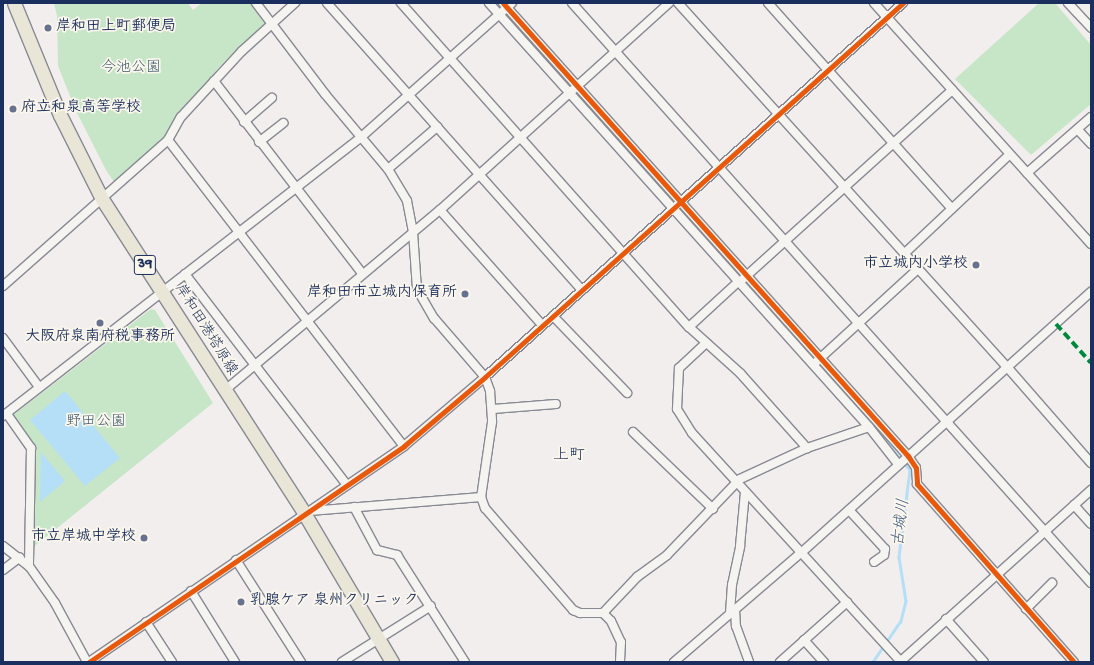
<!DOCTYPE html>
<meta charset="utf-8">
<style>
body{margin:0}
#map{position:relative;width:1094px;height:665px;overflow:hidden;background:#f3eeee;font-family:"Gochi Hand","Klee One",sans-serif}
div>[style]{position:absolute}
.green>*{inset:0;background:#c6e6c7}
.water>*{inset:0;background:#b5dff7}
.stream>*{height:2.5px;margin:-1.25px;padding:0 1.25px;transform-origin:1.25px;border-radius:1.25px;background:#b5dff7}
.roads{filter:drop-shadow(1px 0 #888a93) drop-shadow(-1px 0 #888a93) drop-shadow(0 1px #888a93) drop-shadow(0 -1px #888a93)}
.street>*{height:8px;margin:-4px;padding:0 4px;transform-origin:4px;border-radius:4px;background:#f6f4f1}
.primary>*{height:13px;margin:-6.5px;padding:0 6.5px;transform-origin:6.5px;border-radius:6.5px;background:#e9e5d7}
.quiet>*{height:4px;margin-top:-2px;transform-origin:0;background:repeating-linear-gradient(90deg,#00873e 0 8px,transparent 0 12px)}
.cycleway>*{height:5px;margin:-2.5px;padding:0 2.5px;transform-origin:2.5px;border-radius:2.5px;background:#e8590c}
.dots>*{width:11px;height:11px;translate:-50% -50%;box-sizing:border-box;border:2px solid #fbf7ec;border-radius:50%}
span{translate:-50% -50%;white-space:nowrap;text-align:center;line-height:1.15;-webkit-text-stroke:3.5px #fbf7ec;paint-order:stroke}
.shield-label span{padding:1px 3px;background:#fbf7ec;border:1px solid;border-radius:3px;-webkit-text-stroke-width:0}
.shield-label{font-size:14px;color:#1b2f5e;font-weight:700}
.poi-label{font-size:15px;color:#1b2f5e;font-weight:700}
.left{translate:0 -50%;text-align:left}
.right{translate:-100% -50%;text-align:right}
.park-label{font-size:15px;color:#3d5b70}
.street-label{font-size:15px;color:#1b2f5e}
.neighbourhood-label{font-size:16px;color:#1b2f5e}
.water-label{font-size:16px;color:#3b5985;font-style:italic}
.frame{position:absolute;inset:0;border:4px solid #1b2f5e;pointer-events:none}
</style>
<div id="map">
<div class="green">
<i style="clip-path:polygon(54px 3px,188px 3px,193px 10px,202px 3px,250px 3px,269px 24px,242px 44px,218px 68px,162px 140px,114px 182px,106px 170px,76px 111px,58px 66px,57px 16px)"></i>
<i style="clip-path:polygon(1039px 3px,1055px 3px,1091px 45px,1091px 104px,1031px 155px,955px 79px)"></i>
<i style="clip-path:polygon(151px 309px,155px 310px,213px 403px,31px 549px,33px 450px,12px 416px)"></i>
</div>
<div class="water">
<i style="clip-path:polygon(65px 391px,120px 458px,85px 486px,30px 420px)"></i>
<i style="clip-path:polygon(41px 452px,65px 481px,40px 502px)"></i>
</div>
<div class="stream">
<i style="left:495px;top:3px;width:452px;rotate:48.2deg"></i>
<i style="left:873px;top:425px;width:58px;rotate:50.6deg"></i>
<i style="left:910px;top:470px;width:88px;rotate:97.2deg"></i>
<i style="left:899px;top:557px;width:45px;rotate:81deg"></i>
<i style="left:906px;top:601px;width:21px;rotate:104deg"></i>
<i style="left:901px;top:621px;width:50px;rotate:124.3deg"></i>
</div>
<div class="roads">
<div class="street">
<i style="left:256px;top:3px;width:114px;rotate:52.8deg"></i>
<i style="left:325px;top:94px;width:98px;rotate:50deg"></i>
<i style="left:388px;top:169px;width:37px;rotate:59deg"></i>
<i style="left:407px;top:201px;width:32px;rotate:79deg"></i>
<i style="left:413px;top:232px;width:57px;rotate:86deg"></i>
<i style="left:417px;top:289px;width:34px;rotate:60deg"></i>
<i style="left:434px;top:318px;width:78px;rotate:49.2deg"></i>
<i style="left:485px;top:377px;width:15px;rotate:70deg"></i>
<i style="left:490px;top:391px;width:31px;rotate:86deg"></i>
<i style="left:492px;top:422px;width:76px;rotate:98.3deg"></i>
<i style="left:481px;top:497px;width:12px;rotate:70deg"></i>
<i style="left:485px;top:508px;width:135px;rotate:49.2deg"></i>
<i style="left:573px;top:610px;width:8px;rotate:23deg"></i>
<i style="left:580px;top:613px;width:23px"></i>
<i style="left:603px;top:613px;width:11px;rotate:45deg"></i>
<i style="left:611px;top:621px;width:23px;rotate:65deg"></i>
<i style="left:621px;top:642px;width:20px;rotate:93deg"></i>
<i style="left:327px;top:3px;width:384px;rotate:48.4deg"></i>
<i style="left:401px;top:3px;width:433px;rotate:48.4deg"></i>
<i style="left:689px;top:327px;width:69px;rotate:42deg"></i>
<i style="left:740px;top:373px;width:101px;rotate:48.2deg"></i>
<i style="left:489px;top:3px;width:569px;rotate:48.13deg"></i>
<i style="left:869px;top:427px;width:47px;rotate:51.9deg"></i>
<i style="left:503px;top:3px;width:608px;rotate:48.2deg"></i>
<i style="left:908px;top:456px;width:14px;rotate:56deg"></i>
<i style="left:916px;top:468px;width:16px;rotate:86deg"></i>
<i style="left:917px;top:484px;width:237px;rotate:48.6deg"></i>
<i style="left:572px;top:3px;width:778px;rotate:48.18deg"></i>
<i style="left:678px;top:3px;width:492px;rotate:47.9deg"></i>
<i style="left:1008px;top:368px;width:126px;rotate:48.9deg"></i>
<i style="left:768px;top:3px;width:275px;rotate:48.2deg"></i>
<i style="left:874px;top:3px;width:324px;rotate:48deg"></i>
<i style="left:1068px;top:3px;width:34px;rotate:47deg"></i>
<i style="left:214px;top:81px;width:242px;rotate:52.4deg"></i>
<i style="left:244px;top:122px;width:37px;rotate:-41deg"></i>
<i style="left:1078px;top:130px;width:19px;rotate:47deg"></i>
<i style="left:168px;top:140px;width:386px;rotate:52.4deg"></i>
<i style="left:259px;top:142px;width:31px;rotate:-38deg"></i>
<i style="left:388px;top:169px;width:65px;rotate:-40.6deg"></i>
<i style="left:1027px;top:173px;width:85px;rotate:-41.2deg"></i>
<i style="left:440px;top:210px;width:154px;rotate:48.4deg"></i>
<i style="left:905px;top:253px;width:143px;rotate:-43.3deg"></i>
<i style="left:185px;top:274px;width:266px;rotate:52.5deg"></i>
<i style="left:743px;top:279px;width:282px;rotate:-42.1deg"></i>
<i style="left:3px;top:286px;width:220px;rotate:-41.5deg"></i>
<i style="left:168px;top:140px;width:26px;rotate:-61deg"></i>
<i style="left:181px;top:117px;width:90px;rotate:-47.3deg"></i>
<i style="left:242px;top:51px;width:72px;rotate:-42.2deg"></i>
<i style="left:553px;top:316px;width:107px;rotate:46.1deg"></i>
<i style="left:689px;top:327px;width:67px;rotate:-42.6deg"></i>
<i style="left:3px;top:338px;width:61px;rotate:53.7deg"></i>
<i style="left:706px;top:343px;width:37px;rotate:137deg"></i>
<i style="left:679px;top:368px;width:41px;rotate:92.8deg"></i>
<i style="left:677px;top:409px;width:28px;rotate:58deg"></i>
<i style="left:692px;top:433px;width:310px;rotate:47.6deg"></i>
<i style="left:816px;top:362px;width:139px;rotate:-42.4deg"></i>
<i style="left:224px;top:391px;width:282px;rotate:-40deg"></i>
<i style="left:440px;top:210px;width:309px;rotate:-42.1deg"></i>
<i style="left:493px;top:409px;width:63px;rotate:-4.5deg"></i>
<i style="left:7px;top:414px;width:42px;rotate:54.8deg"></i>
<i style="left:31px;top:448px;width:118px;rotate:91deg"></i>
<i style="left:3px;top:416px;width:452px;rotate:-37.9deg"></i>
<i style="left:360px;top:138px;width:203px;rotate:-41.6deg"></i>
<i style="left:633px;top:432px;width:111px;rotate:43.9deg"></i>
<i style="left:1074px;top:505px;width:25px;rotate:48deg"></i>
<i style="left:354px;top:507px;width:49px;rotate:61.9deg"></i>
<i style="left:377px;top:550px;width:21px;rotate:14deg"></i>
<i style="left:397px;top:555px;width:127px;rotate:57.6deg"></i>
<i style="left:849px;top:510px;width:53px;rotate:47.3deg"></i>
<i style="left:885px;top:549px;width:6px;rotate:99deg"></i>
<i style="left:884px;top:555px;width:12px;rotate:145deg"></i>
<i style="left:310px;top:511px;width:172px;rotate:-4.7deg"></i>
<i style="left:3px;top:546px;width:33px;rotate:38deg"></i>
<i style="left:29px;top:566px;width:45px;rotate:54.9deg"></i>
<i style="left:55px;top:603px;width:67px;rotate:61.5deg"></i>
<i style="left:236px;top:560px;width:121px;rotate:57.5deg"></i>
<i style="left:3px;top:570px;width:21px;rotate:-37deg"></i>
<i style="left:191px;top:591px;width:84px;rotate:58.2deg"></i>
<i style="left:735px;top:609px;width:17px;rotate:87deg"></i>
<i style="left:736px;top:626px;width:38px;rotate:70deg"></i>
<i style="left:1026px;top:609px;width:37px;rotate:-45deg"></i>
<i style="left:603px;top:613px;width:50px;rotate:-46.6deg"></i>
<i style="left:637px;top:577px;width:37px;rotate:-36deg"></i>
<i style="left:667px;top:555px;width:105px;rotate:-46.2deg"></i>
<i style="left:740px;top:479px;width:74px;rotate:-24.8deg"></i>
<i style="left:807px;top:448px;width:65px;rotate:-18.7deg"></i>
<i style="left:730px;top:613px;width:28px;rotate:-86deg"></i>
<i style="left:732px;top:585px;width:40px;rotate:-78deg"></i>
<i style="left:740px;top:546px;width:54px;rotate:-84.7deg"></i>
<i style="left:946px;top:619px;width:57px;rotate:48.5deg"></i>
<i style="left:146px;top:622px;width:48px;rotate:57deg"></i>
<i style="left:804px;top:640px;width:30px;rotate:48deg"></i>
<i style="left:901px;top:661px;width:256px;rotate:-42deg"></i>
<i style="left:89px;top:662px;width:382px;rotate:-34.4deg"></i>
<i style="left:404px;top:446px;width:106px;rotate:-40.4deg"></i>
<i style="left:485px;top:377px;width:561px;rotate:-41.82deg"></i>
<i style="left:342px;top:662px;width:105px;rotate:-32.2deg"></i>
<i style="left:674px;top:662px;width:169px;rotate:-40.7deg"></i>
<i style="left:802px;top:552px;width:389px;rotate:-42deg"></i>
<i style="left:780px;top:662px;width:90px;rotate:-41.8deg"></i>
</div>
<div class="primary">
<i style="left:14px;top:3px;width:121px;rotate:67.7deg"></i>
<i style="left:60px;top:115px;width:94px;rotate:63.4deg"></i>
<i style="left:102px;top:199px;width:373px;rotate:57.2deg"></i>
<i style="left:304px;top:513px;width:173px;rotate:59.4deg"></i>
</div>
</div>
<div class="quiet">
<i style="left:1056px;top:324px;width:52px;rotate:48.1deg"></i>
</div>
<div class="cycleway">
<i style="left:503px;top:3px;width:608px;rotate:48.2deg"></i>
<i style="left:908px;top:456px;width:14px;rotate:56deg"></i>
<i style="left:916px;top:468px;width:16px;rotate:86deg"></i>
<i style="left:917px;top:484px;width:237px;rotate:48.6deg"></i>
<i style="left:89px;top:662px;width:382px;rotate:-34.4deg"></i>
<i style="left:404px;top:446px;width:106px;rotate:-40.4deg"></i>
<i style="left:485px;top:377px;width:561px;rotate:-41.82deg"></i>
</div>
<div class="dots">
<i style="left:48px;top:28px;background:#677290"></i>
<i style="left:13px;top:109px;background:#677290"></i>
<i style="left:976px;top:265px;background:#677290"></i>
<i style="left:465px;top:294px;background:#677290"></i>
<i style="left:100px;top:323px;background:#677290"></i>
<i style="left:144px;top:538px;background:#677290"></i>
<i style="left:241px;top:602px;background:#677290"></i>
</div>
<div class="shield-label">
<span style="left:145px;top:265px">39</span>
</div>
<div class="poi-label">
<span class="left" style="left:56px;top:28px">岸和田上町郵便局</span>
<span class="left" style="left:21px;top:109px">府立和泉高等学校</span>
<span class="right" style="left:968px;top:265px">市立城内小学校</span>
<span class="right" style="left:457px;top:294px">岸和田市立城内保育所</span>
<span style="left:100px;top:338px">大阪府泉南府税事務所</span>
<span class="right" style="left:136px;top:538px">市立岸城中学校</span>
<span class="left" style="left:250px;top:602px">乳腺ケア 泉州クリニック</span>
</div>
<div class="park-label">
<span style="left:131px;top:69px">今池公園</span>
<span style="left:96px;top:423px">野田公園</span>
</div>
<div class="street-label">
<span style="left:205px;top:330px;rotate:58deg">岸和田港塔原線</span>
</div>
<div class="neighbourhood-label">
<span style="left:569px;top:457px">上町</span>
</div>
<div class="water-label">
<span style="left:903px;top:523px;rotate:-83deg">古城川</span>
</div>
<div class="frame"></div>
</div>
